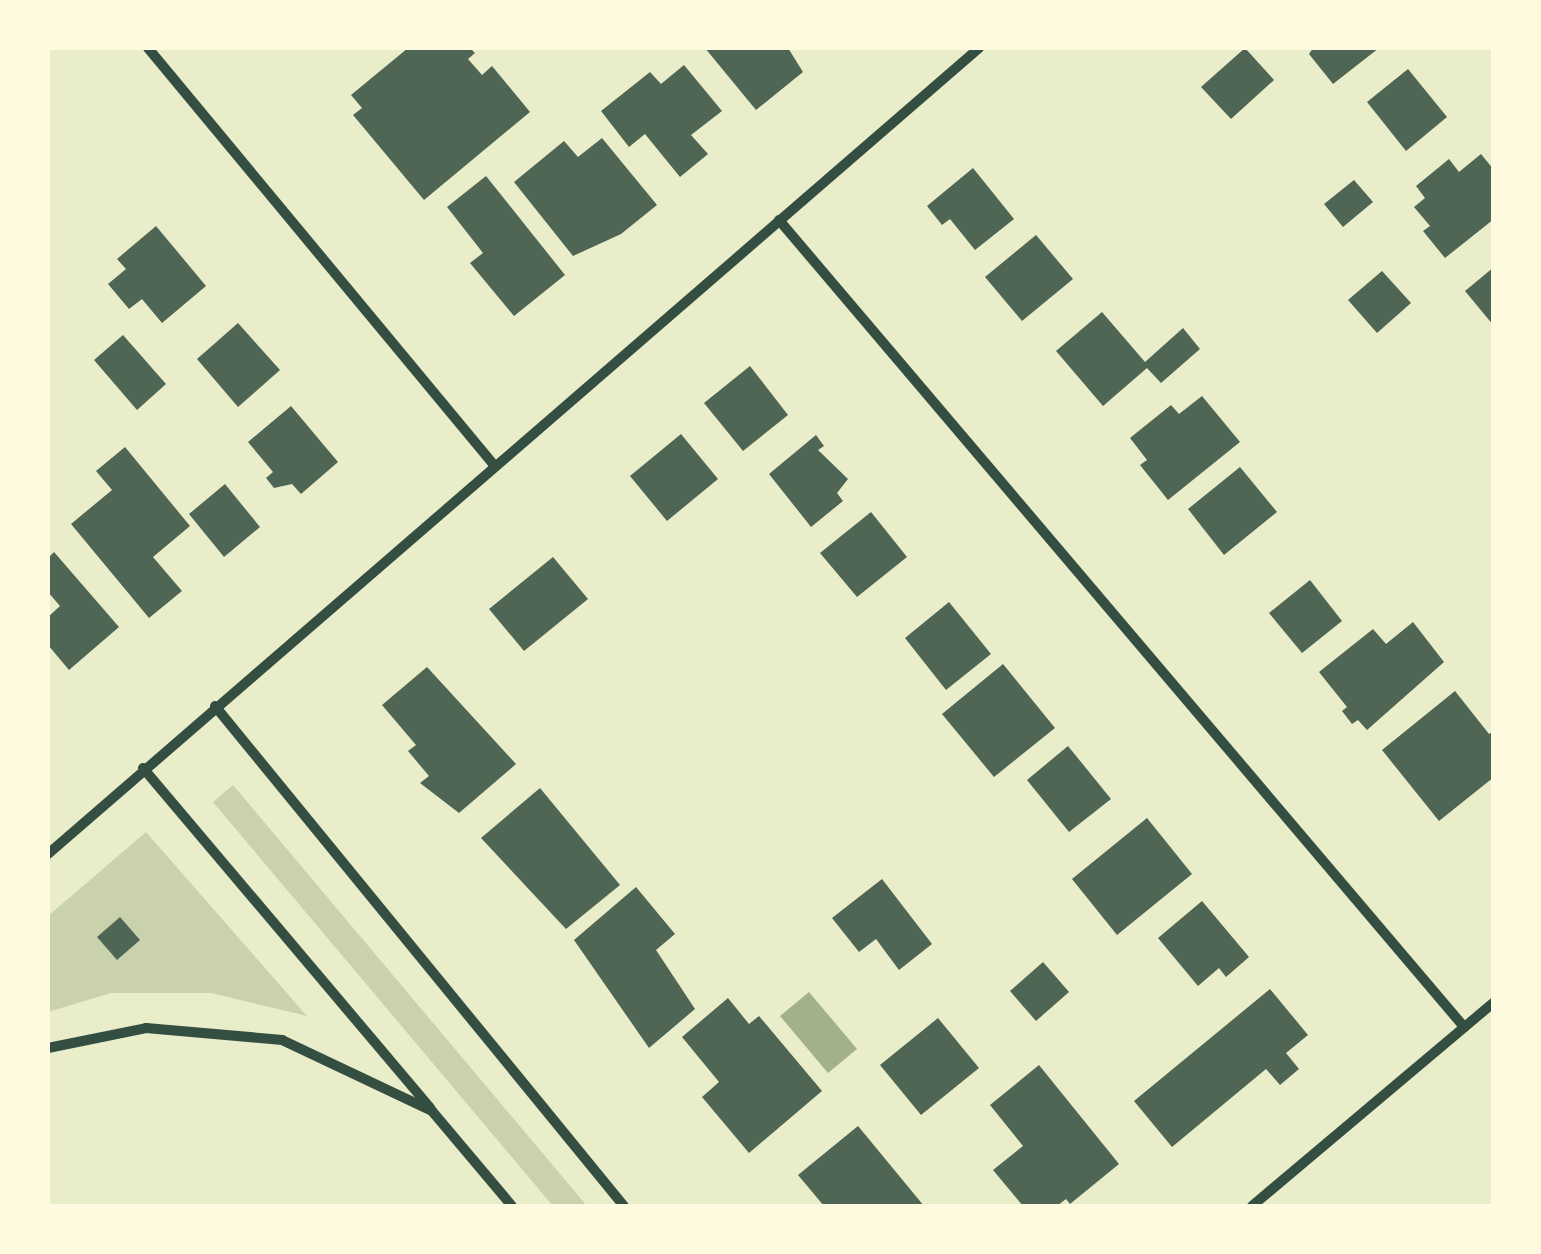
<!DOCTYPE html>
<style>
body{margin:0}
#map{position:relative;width:1541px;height:1254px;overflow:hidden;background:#e9edc9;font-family:"Open Sans",sans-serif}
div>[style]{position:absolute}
.green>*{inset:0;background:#cad2ad}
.water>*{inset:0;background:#a3b18a}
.building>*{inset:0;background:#4f6655}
.minor>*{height:10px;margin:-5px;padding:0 5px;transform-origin:5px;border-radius:5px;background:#344e41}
span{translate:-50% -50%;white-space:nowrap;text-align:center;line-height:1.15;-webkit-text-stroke:10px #fefae0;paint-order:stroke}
.frame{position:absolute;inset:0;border:50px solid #fefae0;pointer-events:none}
</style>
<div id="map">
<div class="green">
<i style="clip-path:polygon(233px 785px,587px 1206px,553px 1206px,213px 802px)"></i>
<i style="clip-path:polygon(146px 832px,307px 1016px,211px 993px,111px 993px,48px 1012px,48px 916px)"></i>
</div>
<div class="water">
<i style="clip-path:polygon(809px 992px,857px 1049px,828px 1073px,780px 1016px)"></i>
</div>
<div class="building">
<i style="clip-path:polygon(408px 48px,470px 48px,475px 53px,468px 59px,482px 75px,492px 66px,530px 112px,424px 200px,353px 115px,362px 108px,351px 95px)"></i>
<i style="clip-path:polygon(705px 48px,788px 48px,803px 72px,756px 110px)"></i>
<i style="clip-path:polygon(1245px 48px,1274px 80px,1231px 119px,1201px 87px)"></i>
<i style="clip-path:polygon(1313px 48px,1379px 48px,1333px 84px,1309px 54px)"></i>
<i style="clip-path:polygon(684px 65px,722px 111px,691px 135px,708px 154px,680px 177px,645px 134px,629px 147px,601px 111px,650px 72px,661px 84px)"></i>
<i style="clip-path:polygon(1408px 69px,1447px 117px,1406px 151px,1367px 102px)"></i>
<i style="clip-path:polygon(602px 138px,657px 205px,621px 234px,573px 256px,514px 182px,564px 141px,578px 157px)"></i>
<i style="clip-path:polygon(1481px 154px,1494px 170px,1494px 219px,1445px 258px,1423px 231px,1430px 226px,1414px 207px,1425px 198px,1416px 186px,1449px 159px,1459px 172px)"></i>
<i style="clip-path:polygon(973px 168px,1014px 219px,975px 250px,950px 219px,942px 225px,927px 206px)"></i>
<i style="clip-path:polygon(486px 176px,565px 275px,514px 316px,470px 263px,483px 253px,447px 207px)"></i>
<i style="clip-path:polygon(1354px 180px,1373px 202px,1343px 227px,1324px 204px)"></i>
<i style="clip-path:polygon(156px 226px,206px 286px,162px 323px,142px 299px,129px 309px,108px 284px,126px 269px,117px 259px)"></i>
<i style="clip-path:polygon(1036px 235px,1073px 279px,1022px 321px,985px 277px)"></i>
<i style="clip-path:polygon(1494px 267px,1494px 326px,1465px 291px)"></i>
<i style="clip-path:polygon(1382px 271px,1411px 303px,1377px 333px,1348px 300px)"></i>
<i style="clip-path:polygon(1102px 312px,1145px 362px,1183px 328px,1200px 349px,1161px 383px,1147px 368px,1103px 406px,1056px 351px)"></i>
<i style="clip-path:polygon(238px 323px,280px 370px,238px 407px,197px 359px)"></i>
<i style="clip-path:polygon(123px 335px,166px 384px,137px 410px,94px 360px)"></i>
<i style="clip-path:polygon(750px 366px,788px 415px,743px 451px,704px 403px)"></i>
<i style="clip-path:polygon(1202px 396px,1240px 442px,1168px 500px,1140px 465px,1147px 460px,1130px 438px,1171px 405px,1179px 414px)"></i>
<i style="clip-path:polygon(291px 406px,338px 462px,301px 494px,292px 484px,274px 488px,266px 478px,273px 472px,248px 442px)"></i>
<i style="clip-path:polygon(681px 434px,718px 479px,667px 521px,630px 476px)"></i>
<i style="clip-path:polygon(816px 435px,824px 446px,818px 450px,848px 479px,837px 493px,843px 501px,811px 527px,769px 474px)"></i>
<i style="clip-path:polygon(125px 447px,190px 526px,153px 557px,182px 591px,149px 618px,71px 524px,112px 490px,96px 471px)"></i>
<i style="clip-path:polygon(1240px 467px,1277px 512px,1224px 555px,1188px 509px)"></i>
<i style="clip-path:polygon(225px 484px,260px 527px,224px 557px,189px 514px)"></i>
<i style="clip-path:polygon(871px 512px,907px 557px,857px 597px,820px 553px)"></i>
<i style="clip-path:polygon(54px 552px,119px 627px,69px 670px,48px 645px,48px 617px,60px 606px,48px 592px,48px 558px)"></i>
<i style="clip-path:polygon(553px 557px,588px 599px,524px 651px,489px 609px)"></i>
<i style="clip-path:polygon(1310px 580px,1342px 621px,1302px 653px,1269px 613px)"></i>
<i style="clip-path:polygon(949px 602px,991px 654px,946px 690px,905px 638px)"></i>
<i style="clip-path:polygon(1413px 622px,1444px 662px,1367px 730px,1358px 720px,1352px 724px,1342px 711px,1347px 707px,1319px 672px,1373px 629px,1386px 644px)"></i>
<i style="clip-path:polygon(1003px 664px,1055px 728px,994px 777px,942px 714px)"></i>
<i style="clip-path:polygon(427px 667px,516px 764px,459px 813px,420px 783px,429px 776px,408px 751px,416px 745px,382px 705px)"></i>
<i style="clip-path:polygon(1455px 691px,1489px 734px,1494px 731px,1494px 777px,1439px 821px,1382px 750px)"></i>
<i style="clip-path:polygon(1068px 746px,1111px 799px,1069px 832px,1027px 780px)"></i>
<i style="clip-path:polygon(540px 788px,620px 885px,566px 929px,481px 838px)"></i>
<i style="clip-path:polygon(1147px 818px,1192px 874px,1117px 935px,1072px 879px)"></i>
<i style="clip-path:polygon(882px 879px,932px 944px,899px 970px,876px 939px,859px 952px,832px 918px)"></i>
<i style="clip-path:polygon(636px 887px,675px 934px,656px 950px,695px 1009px,649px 1048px,574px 940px)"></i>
<i style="clip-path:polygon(1202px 901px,1249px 957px,1226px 977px,1219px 968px,1198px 986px,1158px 938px)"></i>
<i style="clip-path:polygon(120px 917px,140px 940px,117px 960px,97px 937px)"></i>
<i style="clip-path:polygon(1043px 962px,1069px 992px,1036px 1021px,1010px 991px)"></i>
<i style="clip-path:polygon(1270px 989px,1308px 1035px,1286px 1053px,1299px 1069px,1280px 1085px,1266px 1069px,1172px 1147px,1134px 1101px)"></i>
<i style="clip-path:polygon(728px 998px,749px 1024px,759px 1016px,822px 1091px,749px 1153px,702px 1097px,719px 1082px,682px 1037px)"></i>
<i style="clip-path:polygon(938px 1018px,979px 1068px,921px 1115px,880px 1065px)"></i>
<i style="clip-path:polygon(1039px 1065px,1119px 1164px,1070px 1204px,1066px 1199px,1057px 1206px,1023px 1206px,993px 1170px,1023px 1146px,990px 1105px)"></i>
<i style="clip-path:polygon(858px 1126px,924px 1206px,824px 1206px,798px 1175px)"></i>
</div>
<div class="minor">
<i style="left:148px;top:48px;width:542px;rotate:50.32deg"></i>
<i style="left:779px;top:220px;width:1059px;rotate:49.67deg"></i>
<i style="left:215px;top:706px;width:646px;rotate:50.72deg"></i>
<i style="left:143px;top:768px;width:445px;rotate:49.8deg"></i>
<i style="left:48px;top:854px;width:1231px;rotate:-40.88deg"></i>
<i style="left:48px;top:1048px;width:100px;rotate:-11.5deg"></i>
<i style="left:146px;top:1028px;width:137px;rotate:5deg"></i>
<i style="left:282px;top:1040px;width:166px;rotate:25.3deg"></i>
<i style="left:432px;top:1111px;width:124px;rotate:49.9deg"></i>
<i style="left:1252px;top:1206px;width:317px;rotate:-40.1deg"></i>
</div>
<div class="frame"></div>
</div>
